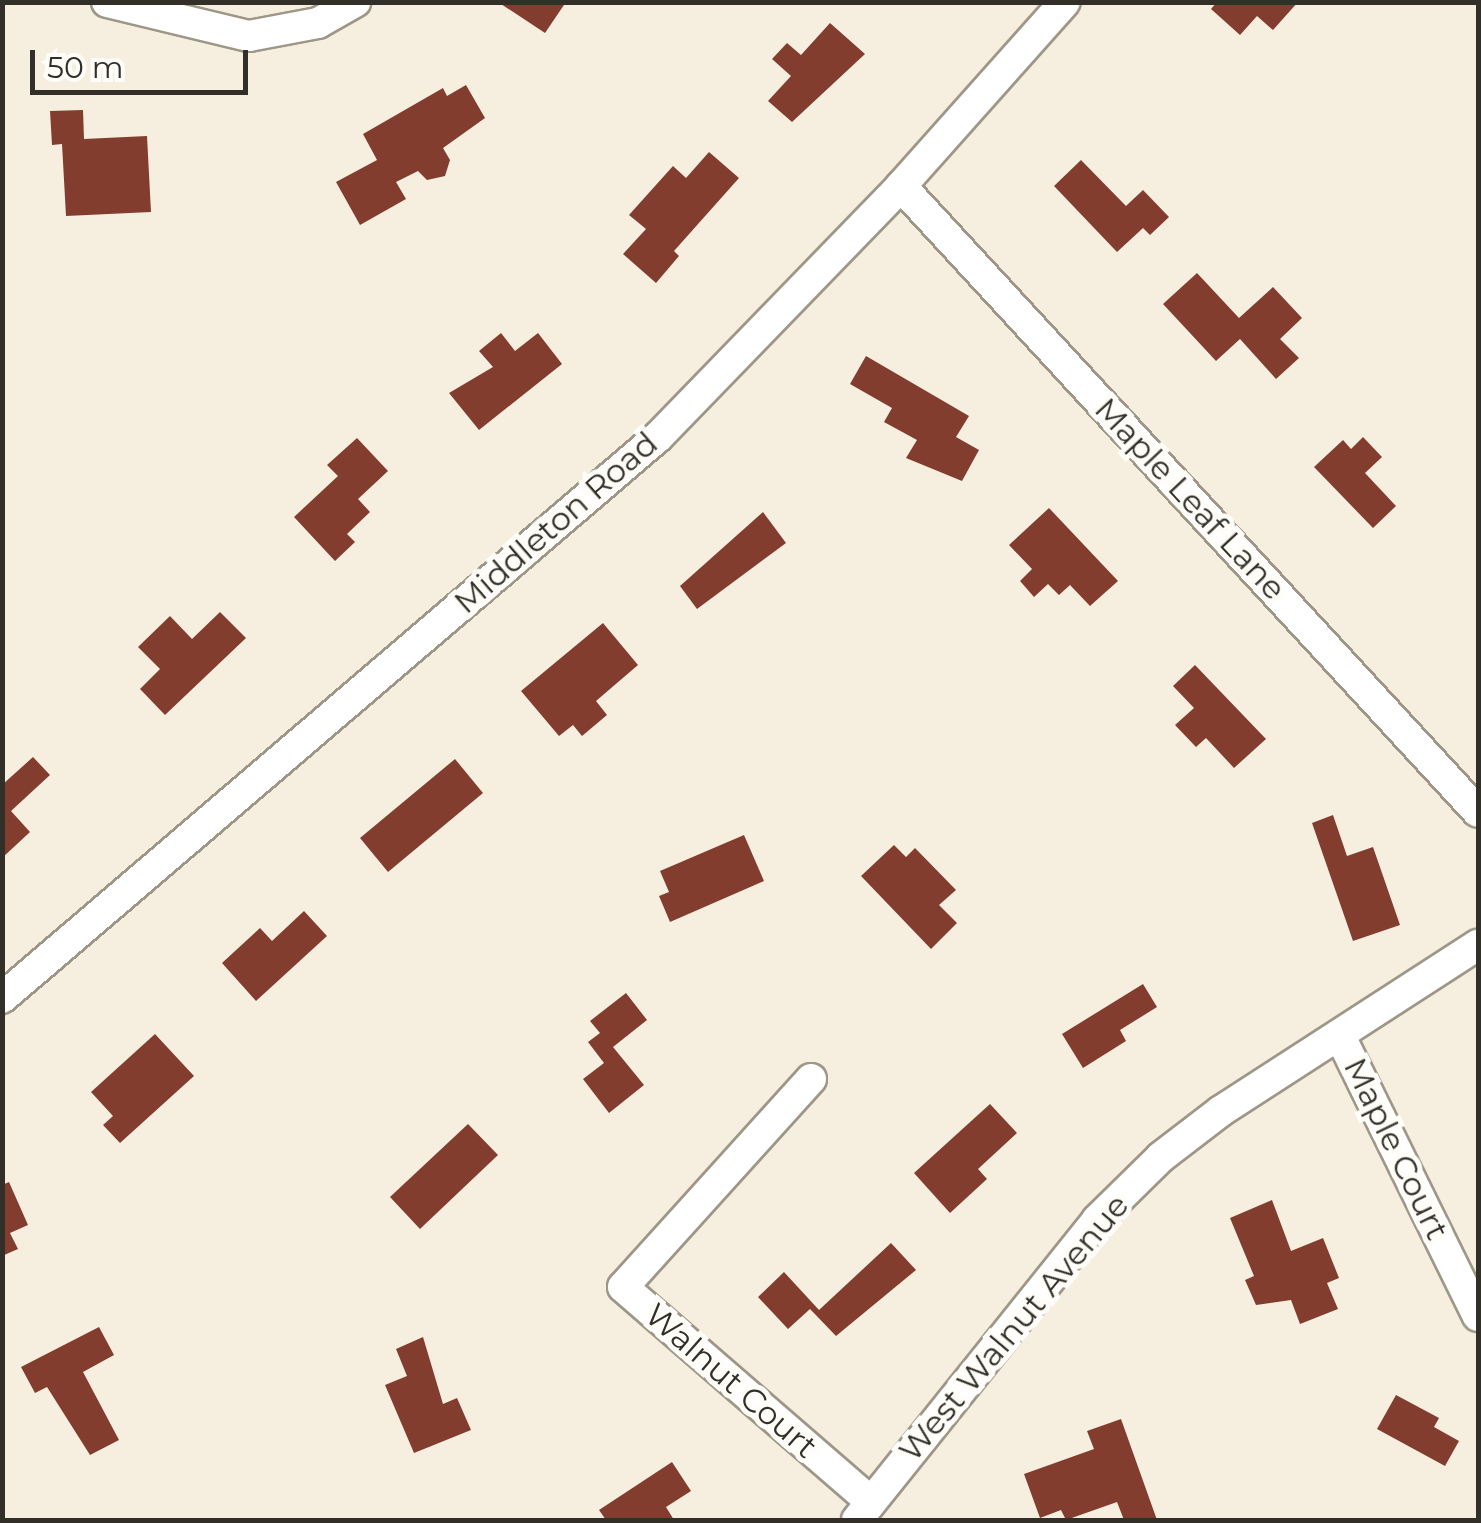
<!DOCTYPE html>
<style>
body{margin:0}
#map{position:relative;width:1481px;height:1523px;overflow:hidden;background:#f6efdf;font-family:Montserrat,sans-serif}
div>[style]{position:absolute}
.building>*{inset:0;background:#833d2f}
.roads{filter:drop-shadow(2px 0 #9e9788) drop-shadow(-2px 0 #9e9788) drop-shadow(0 2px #9e9788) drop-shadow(0 -2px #9e9788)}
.street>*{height:30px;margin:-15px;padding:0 15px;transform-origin:15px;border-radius:15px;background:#fff}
span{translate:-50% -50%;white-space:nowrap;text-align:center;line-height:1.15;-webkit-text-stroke:10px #fefdf9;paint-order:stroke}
.street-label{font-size:32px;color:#312f28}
.frame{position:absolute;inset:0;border:5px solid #312f28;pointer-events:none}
.scale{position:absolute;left:30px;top:50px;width:218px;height:45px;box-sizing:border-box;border:5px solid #312f28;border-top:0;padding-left:12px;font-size:30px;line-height:35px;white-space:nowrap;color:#312f28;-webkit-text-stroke:8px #fefdf9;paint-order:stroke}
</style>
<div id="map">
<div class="building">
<i style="clip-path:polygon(498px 2px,566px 2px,545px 33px)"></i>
<i style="clip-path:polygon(1217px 2px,1298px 2px,1273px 30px,1257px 16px,1240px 35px,1211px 9px)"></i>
<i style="clip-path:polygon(830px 23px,865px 54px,792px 122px,768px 101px,791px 76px,772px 59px,787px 43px,801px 55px)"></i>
<i style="clip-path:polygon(466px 85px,485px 118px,443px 148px,450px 160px,445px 176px,427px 180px,418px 171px,396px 182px,406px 199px,360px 225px,336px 182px,377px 160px,363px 134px,443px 88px,447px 96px)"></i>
<i style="clip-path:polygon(83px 110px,84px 139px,147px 136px,151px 212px,66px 216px,62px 144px,52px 145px,50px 111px)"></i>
<i style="clip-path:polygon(709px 152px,739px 178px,674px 251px,679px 256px,656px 283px,623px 254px,646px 229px,629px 215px,673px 166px,686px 178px)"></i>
<i style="clip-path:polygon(1081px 160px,1126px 206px,1143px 190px,1169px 217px,1150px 235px,1143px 228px,1117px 252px,1054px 186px)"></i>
<i style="clip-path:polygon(1197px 273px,1239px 318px,1273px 287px,1302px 318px,1280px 339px,1299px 358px,1276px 379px,1240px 339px,1216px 361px,1163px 304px)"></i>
<i style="clip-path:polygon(501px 333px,515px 351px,538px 333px,562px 364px,479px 430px,449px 393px,493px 367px,479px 351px)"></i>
<i style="clip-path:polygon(866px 356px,969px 416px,956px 437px,979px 450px,962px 481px,906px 458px,917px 440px,884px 422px,892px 408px,850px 384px)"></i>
<i style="clip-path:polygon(1363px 437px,1382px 457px,1365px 473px,1396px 506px,1373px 528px,1314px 467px,1343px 440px,1351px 449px)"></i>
<i style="clip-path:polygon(357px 438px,388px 471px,358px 499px,370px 512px,347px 534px,355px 542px,335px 561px,294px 517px,338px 476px,327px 465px)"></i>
<i style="clip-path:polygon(1049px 508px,1118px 581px,1090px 606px,1070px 585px,1059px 595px,1048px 584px,1034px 597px,1020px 581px,1032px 569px,1009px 545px)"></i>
<i style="clip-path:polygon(763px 512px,786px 543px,697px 609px,680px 586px)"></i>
<i style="clip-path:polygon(220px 612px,246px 638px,165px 715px,140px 689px,160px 669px,138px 647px,170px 616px,192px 639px)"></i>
<i style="clip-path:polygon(603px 623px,638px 665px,596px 701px,607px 715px,582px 736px,573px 725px,559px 736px,521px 691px)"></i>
<i style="clip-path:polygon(1195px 665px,1266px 739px,1234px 768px,1206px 738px,1196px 747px,1175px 725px,1194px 708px,1173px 686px)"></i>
<i style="clip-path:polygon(33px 757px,50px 775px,11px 811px,30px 832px,2px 858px,2px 785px)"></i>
<i style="clip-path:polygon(455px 759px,483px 793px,388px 872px,360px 838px)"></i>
<i style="clip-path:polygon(1333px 815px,1347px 856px,1373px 847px,1400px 925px,1353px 941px,1312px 823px)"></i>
<i style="clip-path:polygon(744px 835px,764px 881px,670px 922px,659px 896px,669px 892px,660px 871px)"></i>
<i style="clip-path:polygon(894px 845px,906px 857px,915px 848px,956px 890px,939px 905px,957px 923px,931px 949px,861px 876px)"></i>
<i style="clip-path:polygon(304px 911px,327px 936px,256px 1001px,222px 963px,260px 928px,272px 941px)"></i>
<i style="clip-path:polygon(1143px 984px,1157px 1007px,1120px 1030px,1126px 1041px,1083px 1068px,1062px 1034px)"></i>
<i style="clip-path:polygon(626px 993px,647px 1020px,613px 1047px,644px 1085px,609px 1113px,583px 1079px,604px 1063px,588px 1042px,600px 1033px,590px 1021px)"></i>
<i style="clip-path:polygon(155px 1034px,194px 1076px,120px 1143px,103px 1125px,113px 1116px,91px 1092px)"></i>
<i style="clip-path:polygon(990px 1104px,1017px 1133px,978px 1169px,987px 1179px,950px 1213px,914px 1173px)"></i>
<i style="clip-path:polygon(468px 1124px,498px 1155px,420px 1229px,390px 1197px)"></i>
<i style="clip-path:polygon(9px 1182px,28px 1225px,10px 1233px,18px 1249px,2px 1256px,2px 1185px)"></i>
<i style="clip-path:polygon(1272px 1200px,1291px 1251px,1323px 1238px,1339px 1278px,1327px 1283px,1338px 1309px,1300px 1324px,1291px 1300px,1256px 1305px,1245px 1280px,1254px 1276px,1230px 1218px)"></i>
<i style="clip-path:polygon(891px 1243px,916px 1270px,836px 1336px,810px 1309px,788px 1329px,758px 1297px,784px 1272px,819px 1310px)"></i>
<i style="clip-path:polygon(99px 1327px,114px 1355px,83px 1372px,119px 1440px,90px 1455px,47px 1387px,35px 1393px,21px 1367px)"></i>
<i style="clip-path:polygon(423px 1337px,443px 1404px,457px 1398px,471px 1430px,414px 1453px,385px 1385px,407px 1376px,396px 1349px)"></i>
<i style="clip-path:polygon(1396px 1395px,1439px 1418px,1434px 1427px,1459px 1441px,1445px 1466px,1377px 1429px)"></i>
<i style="clip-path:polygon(1121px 1419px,1157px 1520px,1124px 1520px,1117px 1502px,1066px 1520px,1061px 1510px,1040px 1518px,1024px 1474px,1094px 1449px,1087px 1431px)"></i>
<i style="clip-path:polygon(672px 1462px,691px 1491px,666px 1507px,674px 1520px,606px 1520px,599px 1510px)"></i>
</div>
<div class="roads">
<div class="street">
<i style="left:107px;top:2px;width:146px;rotate:13.5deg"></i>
<i style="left:249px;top:36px;width:70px;rotate:-10.7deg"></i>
<i style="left:318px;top:23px;width:43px;rotate:-29.6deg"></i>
<i style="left:901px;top:186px;width:851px;rotate:47.33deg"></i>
<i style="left:2px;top:998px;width:863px;rotate:-40.54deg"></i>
<i style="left:658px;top:437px;width:349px;rotate:-45.9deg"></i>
<i style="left:901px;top:186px;width:246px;rotate:-48.3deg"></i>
<i style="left:1340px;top:1036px;width:312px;rotate:63.8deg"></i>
<i style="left:811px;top:1079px;width:280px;rotate:132.1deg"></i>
<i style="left:623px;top:1287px;width:328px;rotate:40.9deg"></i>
<i style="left:857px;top:1520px;width:384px;rotate:-51.3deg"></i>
<i style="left:1097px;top:1220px;width:90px;rotate:-44.5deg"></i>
<i style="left:1161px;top:1157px;width:76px;rotate:-37.5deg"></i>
<i style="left:1221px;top:1111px;width:306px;rotate:-32.9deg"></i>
</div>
</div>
<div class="street-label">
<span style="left:1190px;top:499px;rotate:47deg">Maple Leaf Lane</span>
<span style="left:556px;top:523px;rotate:-41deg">Middleton Road</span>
<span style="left:1396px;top:1149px;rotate:64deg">Maple Court</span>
<span style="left:1014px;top:1328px;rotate:-50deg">West Walnut Avenue</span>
<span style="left:731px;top:1381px;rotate:41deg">Walnut Court</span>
</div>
<div class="frame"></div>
<div class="scale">50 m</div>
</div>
